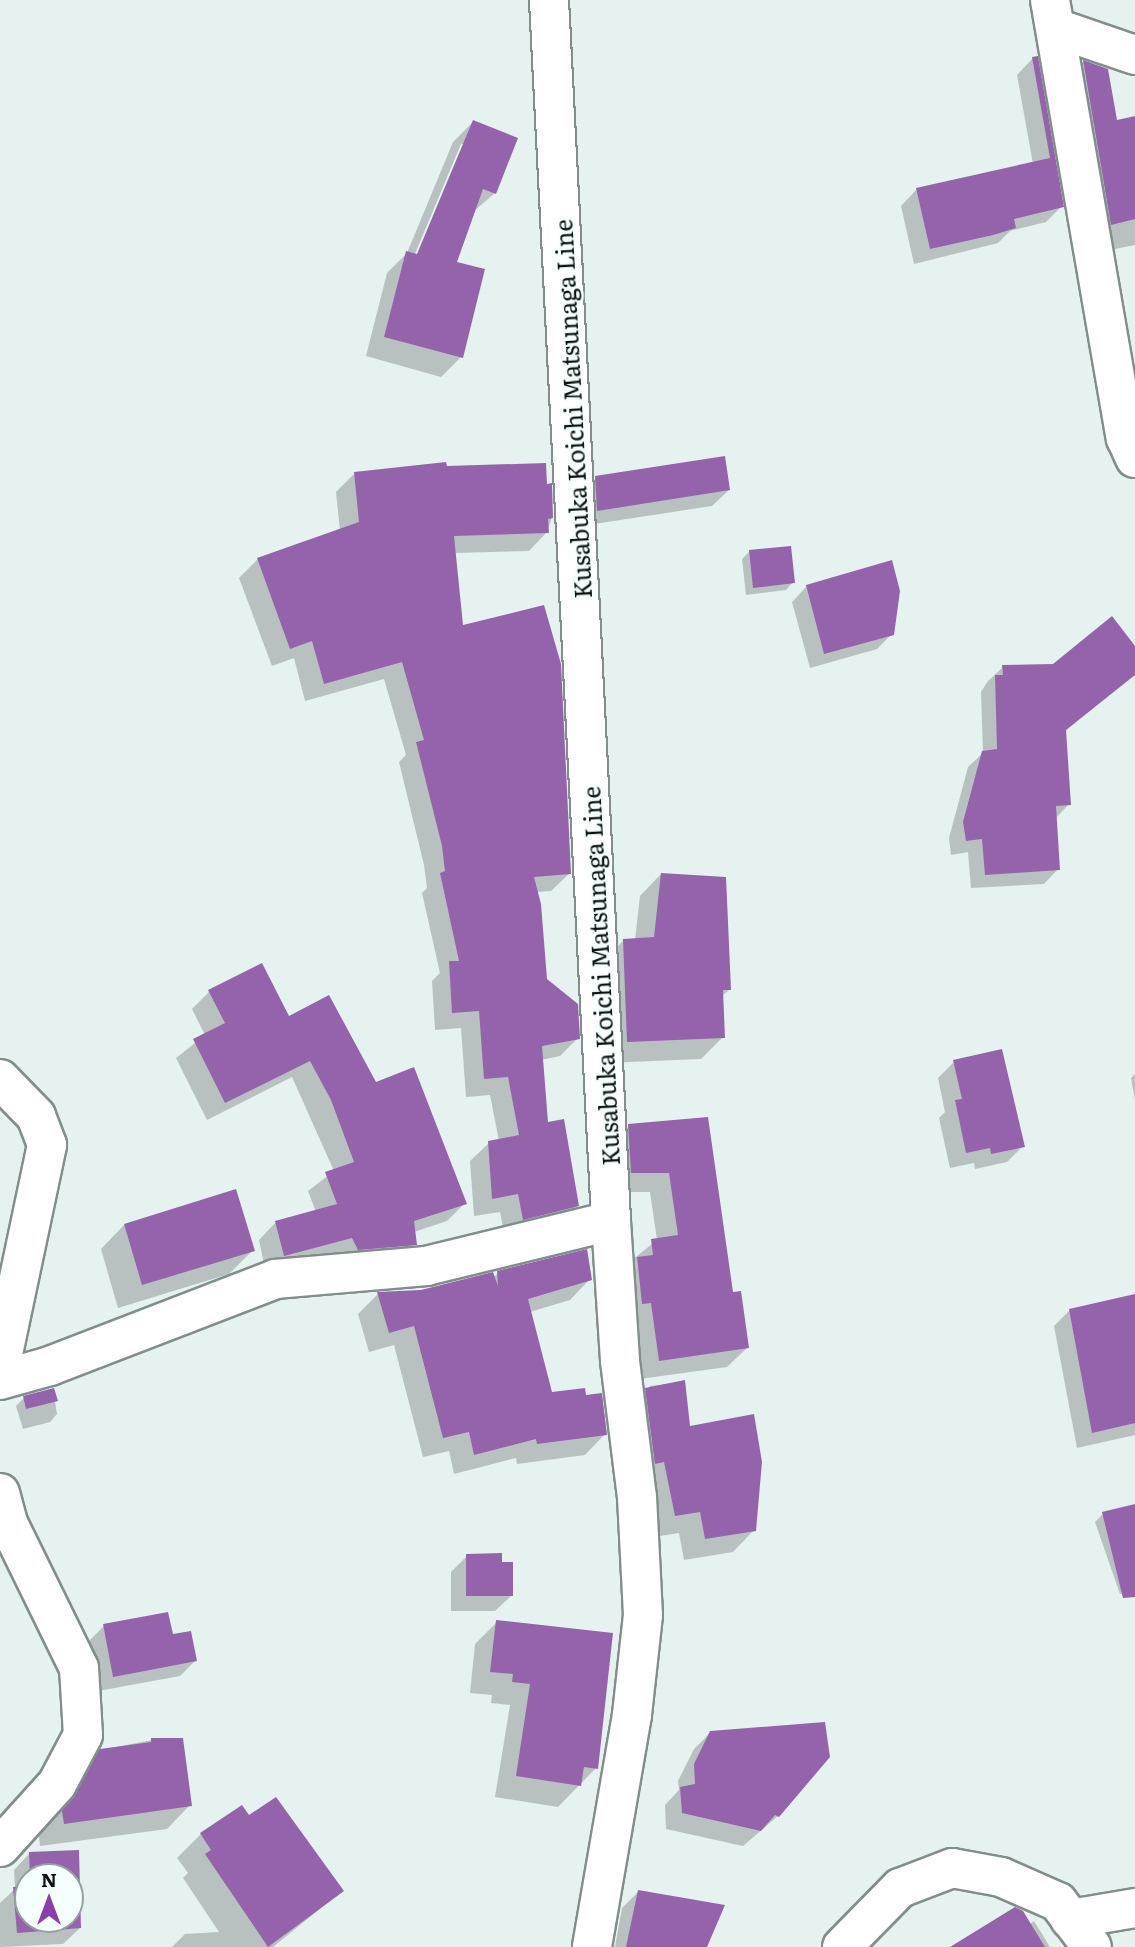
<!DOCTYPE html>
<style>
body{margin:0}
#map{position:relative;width:1135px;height:1947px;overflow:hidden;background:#e6f2f0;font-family:Literata,serif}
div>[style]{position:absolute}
.shadow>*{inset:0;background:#0003}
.building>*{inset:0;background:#9563ab}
.roads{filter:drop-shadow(2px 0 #828e8c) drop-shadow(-2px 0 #828e8c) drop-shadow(0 2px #828e8c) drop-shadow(0 -2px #828e8c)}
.minor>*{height:38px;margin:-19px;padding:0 19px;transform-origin:19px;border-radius:19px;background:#fff}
.secondary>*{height:38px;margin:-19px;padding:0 19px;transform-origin:19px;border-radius:19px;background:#fff}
span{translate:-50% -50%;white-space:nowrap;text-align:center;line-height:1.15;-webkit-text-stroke:5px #f5fffd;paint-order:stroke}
.street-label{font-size:24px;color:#0d1211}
.north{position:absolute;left:14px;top:1863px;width:70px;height:70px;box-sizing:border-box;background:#f5fffd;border:2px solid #98a09f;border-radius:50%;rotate:0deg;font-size:19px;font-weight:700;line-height:28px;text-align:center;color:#0d1211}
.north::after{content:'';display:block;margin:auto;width:24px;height:32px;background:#8d3cac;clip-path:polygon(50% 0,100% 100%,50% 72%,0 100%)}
</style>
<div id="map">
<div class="shadow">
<i style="clip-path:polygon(1033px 58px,1062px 206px,1046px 222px,1010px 231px,998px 243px,914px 264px,901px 206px,917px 189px,1033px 164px,1017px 75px)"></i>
<i style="clip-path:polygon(1083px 62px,1106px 70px,1116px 122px,1135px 118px,1135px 245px,1110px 250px,1065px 81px)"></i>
<i style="clip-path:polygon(evenodd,473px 122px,495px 193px,473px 212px,454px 263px,461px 357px,441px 377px,366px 356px,387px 273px,407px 253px,453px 142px,473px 122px,461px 144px,465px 144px,415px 263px,412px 261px,461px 144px)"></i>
<i style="clip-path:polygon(445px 468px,552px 517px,547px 532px,529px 551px,454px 553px,461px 627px,570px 873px,551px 891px,536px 892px,546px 980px,578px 1038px,560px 1056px,541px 1060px,546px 1124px,577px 1206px,559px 1224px,505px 1237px,500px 1212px,474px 1216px,470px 1161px,489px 1143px,499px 1141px,490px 1095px,466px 1097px,461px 1028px,435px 1030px,432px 981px,440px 973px,422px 893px,427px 888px,424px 865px,399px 762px,406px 755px,384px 679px,305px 701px,294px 658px,272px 666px,239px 578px,258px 559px,340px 531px,336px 492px,355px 473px)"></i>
<i style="clip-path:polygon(596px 478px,729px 490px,712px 506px,581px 526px,580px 494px)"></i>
<i style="clip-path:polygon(750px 551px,793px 582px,786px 590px,746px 595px,742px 559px)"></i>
<i style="clip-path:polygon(891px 562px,892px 634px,877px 649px,810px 668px,792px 602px,806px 587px)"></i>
<i style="clip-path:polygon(1135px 648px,1135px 673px,1064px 732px,1069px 804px,1055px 819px,1058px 869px,1044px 884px,971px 888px,968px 852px,951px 855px,949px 838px,968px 767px,983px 753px,981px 692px,988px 681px,1003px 667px,1054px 665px)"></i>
<i style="clip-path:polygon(661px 874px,729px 990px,721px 997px,723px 1037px,701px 1059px,606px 1063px,602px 962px,624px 940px,635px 940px,640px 896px)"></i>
<i style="clip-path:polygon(210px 991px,288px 1018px,375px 1084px,465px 1203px,447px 1221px,414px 1232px,415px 1244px,397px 1262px,340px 1267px,334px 1254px,266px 1273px,259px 1240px,276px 1222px,316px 1212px,308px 1191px,334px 1171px,292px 1077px,207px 1120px,176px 1058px,205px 1035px,192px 1009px)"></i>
<i style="clip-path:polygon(954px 1062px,1023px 1146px,1007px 1162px,975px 1169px,974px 1163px,950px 1168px,939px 1118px,945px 1112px,938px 1078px)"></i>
<i style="clip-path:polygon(1135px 1074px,1135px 1100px,1131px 1078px)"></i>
<i style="clip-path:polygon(706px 1119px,732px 1294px,747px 1348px,727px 1367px,640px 1379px,632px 1260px,657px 1240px,650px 1192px,612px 1192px,609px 1145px,629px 1126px)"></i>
<i style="clip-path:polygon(124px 1225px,253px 1250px,229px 1274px,118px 1308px,101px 1249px)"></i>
<i style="clip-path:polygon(498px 1273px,590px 1279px,570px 1300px,530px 1312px,551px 1394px,585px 1396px,605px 1434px,585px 1455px,517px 1464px,516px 1458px,454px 1474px,449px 1451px,423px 1457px,394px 1345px,369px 1352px,358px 1314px,378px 1294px,422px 1292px,493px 1278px)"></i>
<i style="clip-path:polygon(1135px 1295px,1135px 1435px,1077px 1448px,1054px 1326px,1070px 1310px)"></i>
<i style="clip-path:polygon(683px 1382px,688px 1428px,754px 1530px,733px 1552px,684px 1560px,679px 1533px,654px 1537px,625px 1411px,650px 1386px)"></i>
<i style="clip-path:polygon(53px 1390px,57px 1414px,50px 1422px,23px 1429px,16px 1406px,24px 1398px)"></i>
<i style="clip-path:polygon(1135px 1506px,1135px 1590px,1120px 1594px,1095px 1522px,1103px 1514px)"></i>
<i style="clip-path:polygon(467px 1556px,500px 1564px,512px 1595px,495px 1611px,451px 1611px,451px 1572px)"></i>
<i style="clip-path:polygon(497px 1622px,596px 1768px,558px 1807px,495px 1797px,510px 1705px,491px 1703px,492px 1695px,470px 1693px,475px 1644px)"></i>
<i style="clip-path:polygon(104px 1626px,171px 1636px,195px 1661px,180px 1676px,98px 1691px,89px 1641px)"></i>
<i style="clip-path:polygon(710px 1733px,778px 1816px,743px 1846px,666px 1829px,665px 1805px,679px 1790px,678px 1781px,694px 1749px)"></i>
<i style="clip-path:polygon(152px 1740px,190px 1805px,167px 1829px,40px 1846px,39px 1836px,77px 1774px,101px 1750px)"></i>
<i style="clip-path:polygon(241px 1807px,249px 1818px,342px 1891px,273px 1947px,172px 1947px,185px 1934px,219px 1932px,183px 1878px,188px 1873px,177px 1858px,201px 1834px)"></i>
<i style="clip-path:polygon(evenodd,77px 1851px,80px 1928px,63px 1944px,0 1947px,0 1903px,15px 1889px,14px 1870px,30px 1853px,77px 1851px,28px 1877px,70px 1877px,70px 1919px,28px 1919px,28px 1877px)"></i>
<i style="clip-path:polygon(638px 1892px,705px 1947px,615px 1947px,622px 1908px)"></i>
<i style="clip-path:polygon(1034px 1921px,1050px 1947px,954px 1947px,1030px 1924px)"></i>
</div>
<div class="building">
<i style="clip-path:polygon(1038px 56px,1064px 207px,1014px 219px,1016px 228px,993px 235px,930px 249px,916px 188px,1050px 158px,1032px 57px)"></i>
<i style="clip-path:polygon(1083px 60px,1108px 69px,1117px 120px,1135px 116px,1135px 219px,1111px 225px)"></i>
<i style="clip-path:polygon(473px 120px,518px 138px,496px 194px,483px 189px,457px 262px,485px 269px,463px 358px,384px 337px,406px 251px,417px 254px)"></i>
<i style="clip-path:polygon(725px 456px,730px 490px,597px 511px,595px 476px)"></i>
<i style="clip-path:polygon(446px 462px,447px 466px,546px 463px,547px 484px,552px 483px,553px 518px,548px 519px,549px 533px,454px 536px,463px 625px,544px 605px,561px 664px,571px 874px,534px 877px,541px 904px,547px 979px,578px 1004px,580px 1039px,542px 1046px,548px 1122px,564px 1119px,579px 1206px,523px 1220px,518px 1194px,492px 1199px,488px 1141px,519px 1135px,508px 1077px,484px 1079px,479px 1011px,452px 1013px,449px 961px,459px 961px,440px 873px,445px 871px,442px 846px,416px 742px,424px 740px,402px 662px,324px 684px,312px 641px,290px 649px,257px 558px,359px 522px,354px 472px)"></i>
<i style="clip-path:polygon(791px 546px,795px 583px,753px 588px,749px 550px)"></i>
<i style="clip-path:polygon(892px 560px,900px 591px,894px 635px,824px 654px,806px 585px)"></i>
<i style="clip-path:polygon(1112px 616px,1135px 646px,1135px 675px,1066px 730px,1071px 805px,1056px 806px,1060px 870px,985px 875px,982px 839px,966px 841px,963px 822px,982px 751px,997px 749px,995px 675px,1003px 675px,1002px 665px,1053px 664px)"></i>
<i style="clip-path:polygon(661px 873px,726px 877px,731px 990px,723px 990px,725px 1038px,627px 1042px,623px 939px,654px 937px)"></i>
<i style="clip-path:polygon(262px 963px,289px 1016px,329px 995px,376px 1082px,414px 1067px,467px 1204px,414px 1221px,417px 1245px,358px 1250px,352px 1238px,284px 1256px,275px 1221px,337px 1204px,325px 1172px,354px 1162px,331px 1100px,310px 1061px,225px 1103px,193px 1039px,225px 1023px,208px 990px)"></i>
<i style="clip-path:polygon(1002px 1049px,1025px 1147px,991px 1154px,990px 1148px,966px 1153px,955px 1100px,962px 1099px,953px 1060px)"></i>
<i style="clip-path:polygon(708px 1117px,733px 1292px,741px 1291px,749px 1348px,659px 1361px,651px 1303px,642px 1304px,637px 1257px,653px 1255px,651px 1239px,678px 1235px,669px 1173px,631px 1173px,628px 1124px)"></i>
<i style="clip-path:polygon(236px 1189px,255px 1251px,142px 1285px,124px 1224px)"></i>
<i style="clip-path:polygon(587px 1249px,592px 1280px,528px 1299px,552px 1392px,585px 1388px,586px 1395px,602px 1393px,607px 1435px,537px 1444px,536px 1439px,474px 1455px,469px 1432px,443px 1438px,414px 1326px,389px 1333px,377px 1292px,421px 1290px,493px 1272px,498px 1286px,497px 1271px)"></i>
<i style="clip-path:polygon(1135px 1294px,1135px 1423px,1092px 1433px,1069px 1309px)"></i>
<i style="clip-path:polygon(685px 1380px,690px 1426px,754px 1414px,762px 1462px,756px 1531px,705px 1539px,700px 1512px,675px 1516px,664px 1462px,655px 1464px,645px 1388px)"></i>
<i style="clip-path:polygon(54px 1388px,58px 1401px,26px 1409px,23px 1396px)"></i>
<i style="clip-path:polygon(1135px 1504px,1135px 1597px,1123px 1598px,1102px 1512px)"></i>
<i style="clip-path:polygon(502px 1553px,502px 1562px,513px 1562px,513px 1596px,466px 1596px,466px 1554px)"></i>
<i style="clip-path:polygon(168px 1612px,173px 1634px,191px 1631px,197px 1661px,113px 1677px,103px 1624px)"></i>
<i style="clip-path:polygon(496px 1620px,613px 1633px,598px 1769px,584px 1767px,581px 1786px,516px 1776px,530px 1684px,512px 1682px,513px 1674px,490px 1672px)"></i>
<i style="clip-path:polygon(825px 1722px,830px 1757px,779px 1817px,775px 1815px,761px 1831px,682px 1813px,680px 1787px,695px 1784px,694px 1764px,710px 1731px)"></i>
<i style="clip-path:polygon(151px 1738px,183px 1738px,192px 1806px,64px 1824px,62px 1811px,100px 1749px,151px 1742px)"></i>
<i style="clip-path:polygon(276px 1797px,344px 1891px,268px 1947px,205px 1854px,211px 1850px,200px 1833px,242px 1805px,249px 1815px)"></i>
<i style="clip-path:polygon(79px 1850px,81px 1928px,17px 1933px,13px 1887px,28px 1886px,28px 1919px,70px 1919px,70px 1877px,30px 1877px,29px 1852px)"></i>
<i style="clip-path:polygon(638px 1890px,725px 1905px,707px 1947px,626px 1947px)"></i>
<i style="clip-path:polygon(1015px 1907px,1023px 1911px,1045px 1947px,950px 1947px)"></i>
</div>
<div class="roads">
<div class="minor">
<i style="left:1050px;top:0;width:445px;rotate:80.2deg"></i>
<i style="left:1126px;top:438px;width:22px;rotate:66deg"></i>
<i style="left:1056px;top:28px;width:83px;rotate:18.9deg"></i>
<i style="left:0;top:1079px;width:52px;rotate:45.8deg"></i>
<i style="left:36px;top:1116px;width:31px;rotate:69deg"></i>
<i style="left:47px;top:1145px;width:228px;rotate:101.9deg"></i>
<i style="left:0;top:1380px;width:52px;rotate:-15.6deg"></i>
<i style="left:50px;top:1366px;width:241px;rotate:-21.1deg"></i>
<i style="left:275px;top:1279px;width:152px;rotate:-4.9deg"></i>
<i style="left:426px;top:1266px;width:190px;rotate:-13.7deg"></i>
<i style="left:0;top:1493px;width:31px;rotate:75deg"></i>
<i style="left:8px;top:1523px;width:161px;rotate:63.9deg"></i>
<i style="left:79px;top:1668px;width:67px;rotate:86.6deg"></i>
<i style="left:83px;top:1735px;width:55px;rotate:118deg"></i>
<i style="left:57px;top:1784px;width:85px;rotate:132.1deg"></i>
<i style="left:1070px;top:1919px;width:66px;rotate:-9.6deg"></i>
<i style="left:842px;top:1947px;width:83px;rotate:-45.5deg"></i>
<i style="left:900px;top:1888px;width:56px;rotate:-21deg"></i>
<i style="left:952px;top:1868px;width:50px;rotate:10.4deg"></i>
<i style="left:1001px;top:1877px;width:62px;rotate:23.7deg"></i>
<i style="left:1058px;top:1902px;width:56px;rotate:52.9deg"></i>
</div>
<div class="secondary">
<i style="left:549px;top:0;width:1223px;rotate:87.09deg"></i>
<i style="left:611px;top:1221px;width:140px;rotate:86.3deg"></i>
<i style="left:620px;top:1361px;width:137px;rotate:82.9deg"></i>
<i style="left:637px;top:1497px;width:118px;rotate:87.1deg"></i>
<i style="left:643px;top:1615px;width:101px;rotate:96.3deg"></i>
<i style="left:632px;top:1715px;width:235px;rotate:99.8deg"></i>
</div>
</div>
<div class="street-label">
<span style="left:572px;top:409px;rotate:-93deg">Kusabuka Koichi Matsunaga Line</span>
<span style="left:600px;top:976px;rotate:-93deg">Kusabuka Koichi Matsunaga Line</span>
</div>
<div class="north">N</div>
</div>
